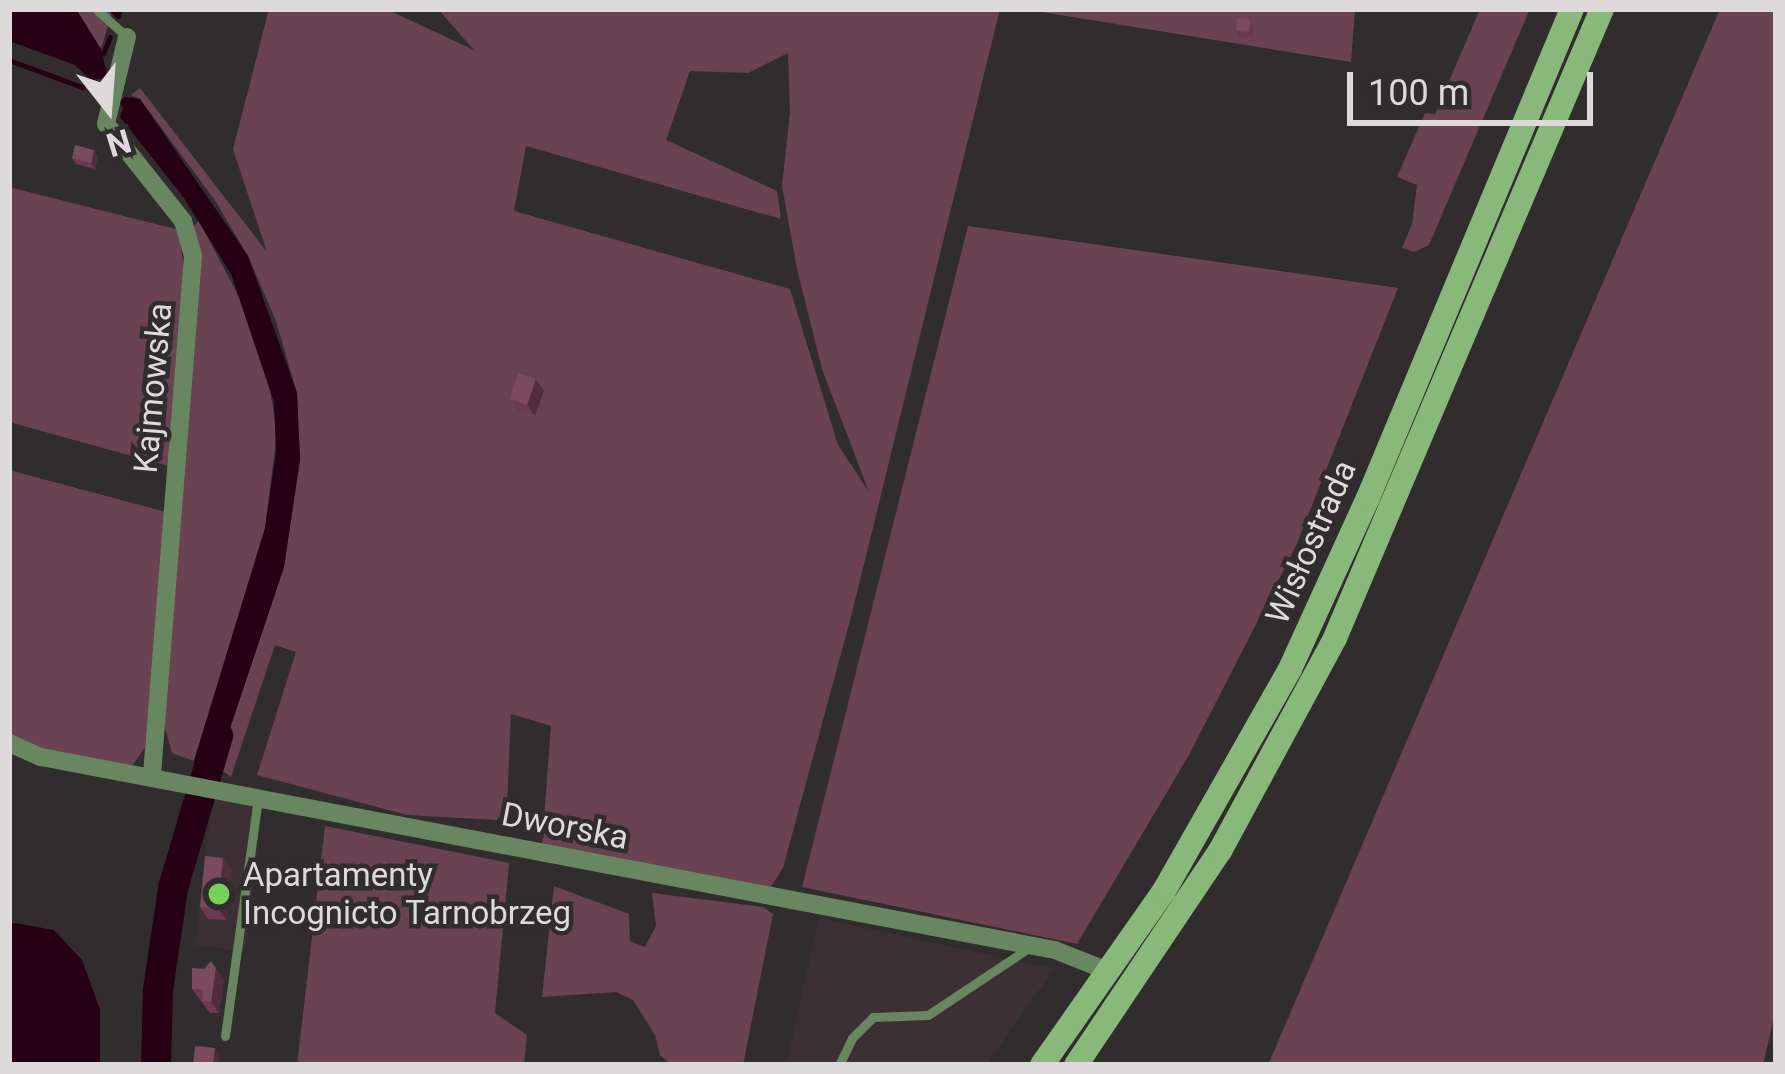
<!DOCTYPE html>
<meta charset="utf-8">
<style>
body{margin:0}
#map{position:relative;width:1785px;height:1074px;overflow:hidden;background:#312c2e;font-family:Roboto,sans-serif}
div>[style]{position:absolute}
.built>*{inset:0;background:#3d3035}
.green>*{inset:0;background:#6a4352}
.water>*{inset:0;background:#260113}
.stream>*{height:4.5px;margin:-2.25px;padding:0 2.25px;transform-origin:2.25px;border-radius:2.25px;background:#260113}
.river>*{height:30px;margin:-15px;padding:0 15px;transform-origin:15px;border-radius:15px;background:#260113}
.service>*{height:9px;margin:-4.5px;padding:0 4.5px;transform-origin:4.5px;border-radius:4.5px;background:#68865f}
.minor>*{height:18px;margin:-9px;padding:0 9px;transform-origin:9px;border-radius:9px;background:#68865f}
.secondary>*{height:24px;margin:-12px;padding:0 12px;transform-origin:12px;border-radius:12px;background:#88b87a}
.wall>*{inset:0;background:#6e3950}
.shaded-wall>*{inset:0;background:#512d3c}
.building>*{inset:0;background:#7a4a5f}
.dots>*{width:33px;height:33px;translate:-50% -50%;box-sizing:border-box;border:6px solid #312c2e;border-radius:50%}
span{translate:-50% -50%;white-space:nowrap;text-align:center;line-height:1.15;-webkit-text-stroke:9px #312c2e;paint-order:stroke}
.street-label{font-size:33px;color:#dedadb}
.poi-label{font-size:33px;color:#dedadb}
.left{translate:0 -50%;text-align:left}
.frame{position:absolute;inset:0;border:12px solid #dedadb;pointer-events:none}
.north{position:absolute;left:48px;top:48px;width:120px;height:120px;-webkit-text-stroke:9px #312c2e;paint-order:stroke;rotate:163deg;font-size:33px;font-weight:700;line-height:48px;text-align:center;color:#dedadb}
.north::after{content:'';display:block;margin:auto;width:42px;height:54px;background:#dedadb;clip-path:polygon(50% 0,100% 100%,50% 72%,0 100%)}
.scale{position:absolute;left:1347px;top:72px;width:246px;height:54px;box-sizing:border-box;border:6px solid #dedadb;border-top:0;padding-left:15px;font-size:36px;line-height:42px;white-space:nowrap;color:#dedadb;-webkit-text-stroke:9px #312c2e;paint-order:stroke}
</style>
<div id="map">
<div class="built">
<i style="clip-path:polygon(212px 797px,262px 806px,245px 951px,195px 945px)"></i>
<i style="clip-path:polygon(819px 918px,1054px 969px,986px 1065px,786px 1065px)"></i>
</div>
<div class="green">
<i style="clip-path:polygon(76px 9px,113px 9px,101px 49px,89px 37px)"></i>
<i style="clip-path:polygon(evenodd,269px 9px,386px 9px,474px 50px,438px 9px,1000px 9px,852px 613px,783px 868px,770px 888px,542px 845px,551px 726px,511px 714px,507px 805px,497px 820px,407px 815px,257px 775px,296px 652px,275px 645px,231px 777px,217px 767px,284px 567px,300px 460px,297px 393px,276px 321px,248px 256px,214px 199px,140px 99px,131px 95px,140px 88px,267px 252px,233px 149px,269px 9px,788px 53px,790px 112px,782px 186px,797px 269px,822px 369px,869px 492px,838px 445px,790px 289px,514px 211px,526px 146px,781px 219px,777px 191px,666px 140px,690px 71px,748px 73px,788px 53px)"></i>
<i style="clip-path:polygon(1023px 9px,1355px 9px,1351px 62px)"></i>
<i style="clip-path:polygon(1480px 9px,1530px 9px,1429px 245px,1414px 252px,1402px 248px,1412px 224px,1417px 185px,1397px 177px,1425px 113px,1435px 114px)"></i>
<i style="clip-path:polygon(1720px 9px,1776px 9px,1776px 1008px,1763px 1065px,1268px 1065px)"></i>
<i style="clip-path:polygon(9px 187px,179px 230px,184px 272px,168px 466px,9px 422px)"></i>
<i style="clip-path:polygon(199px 221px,249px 316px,266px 367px,277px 432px,265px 528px,194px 761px,172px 753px,163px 721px,192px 228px)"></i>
<i style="clip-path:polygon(968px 226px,1398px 288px,1296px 546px,1189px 755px,1077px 944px,802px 887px)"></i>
<i style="clip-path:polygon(9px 470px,166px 512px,145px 747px,133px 765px,72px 757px,19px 742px,9px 734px)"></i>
<i style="clip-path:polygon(325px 826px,509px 863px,495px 1013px,527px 1035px,524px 1065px,297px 1065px)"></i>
<i style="clip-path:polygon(554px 886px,629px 914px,630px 941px,645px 947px,656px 926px,652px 893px,763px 907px,773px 914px,743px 1065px,671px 1065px,660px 1055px,655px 1035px,633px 1000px,616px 992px,542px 997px)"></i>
</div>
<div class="water">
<i style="clip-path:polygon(9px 9px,76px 9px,101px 49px,108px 78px,91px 80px,75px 65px,9px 41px)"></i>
<i style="clip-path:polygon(125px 97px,140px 99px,248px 256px,297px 393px,300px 460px,284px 567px,217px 767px,206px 773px,194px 761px,265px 528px,276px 452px,274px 402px,231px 274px,184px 198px,120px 117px,123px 108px,119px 102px)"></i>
<i style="clip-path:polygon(15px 923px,54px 930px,82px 960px,100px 1010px,100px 1065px,9px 1065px,9px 925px)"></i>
</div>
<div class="stream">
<i style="left:111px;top:9px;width:10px;rotate:45deg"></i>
<i style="left:118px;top:16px;width:7px;rotate:-74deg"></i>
<i style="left:103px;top:54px;width:18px;rotate:-68deg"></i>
<i style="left:9px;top:60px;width:78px;rotate:20.3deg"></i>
</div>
<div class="river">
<i style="left:156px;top:1065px;width:75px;rotate:-88.5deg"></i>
<i style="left:158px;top:990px;width:103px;rotate:-81.6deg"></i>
<i style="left:173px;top:888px;width:159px;rotate:-73.5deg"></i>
</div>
<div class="service">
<i style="left:96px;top:9px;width:42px;rotate:42.1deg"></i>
<i style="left:225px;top:1036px;width:239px;rotate:-82.1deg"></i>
<i style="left:839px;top:1065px;width:30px;rotate:-64deg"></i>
<i style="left:852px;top:1038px;width:30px;rotate:-45deg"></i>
<i style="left:873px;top:1017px;width:55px;rotate:-2.1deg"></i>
<i style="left:928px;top:1015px;width:119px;rotate:-33.7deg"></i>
</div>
<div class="minor">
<i style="left:127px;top:37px;width:89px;rotate:103.6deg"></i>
<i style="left:106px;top:124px;width:124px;rotate:51.6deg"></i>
<i style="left:183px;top:221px;width:36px;rotate:74deg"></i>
<i style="left:193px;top:256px;width:521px;rotate:94.52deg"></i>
<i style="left:9px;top:743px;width:35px;rotate:24deg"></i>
<i style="left:41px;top:757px;width:1032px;rotate:10.78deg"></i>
<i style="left:1055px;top:950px;width:59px;rotate:21.8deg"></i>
</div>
<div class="secondary">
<i style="left:1042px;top:1065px;width:213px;rotate:-55deg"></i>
<i style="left:1164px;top:891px;width:255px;rotate:-60.4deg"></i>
<i style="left:1290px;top:669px;width:188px;rotate:-65.5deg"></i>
<i style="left:1368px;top:498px;width:530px;rotate:-67.36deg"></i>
<i style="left:1076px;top:1065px;width:258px;rotate:-56.1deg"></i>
<i style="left:1220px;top:851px;width:242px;rotate:-61.6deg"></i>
<i style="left:1335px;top:638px;width:683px;rotate:-67deg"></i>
</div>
<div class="wall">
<i style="clip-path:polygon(1254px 25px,1253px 38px,1240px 37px,1236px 31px)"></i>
<i style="clip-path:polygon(98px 156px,95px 169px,76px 164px,72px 158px)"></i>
<i style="clip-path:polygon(536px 379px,544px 391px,535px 416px,518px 410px,510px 399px)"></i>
<i style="clip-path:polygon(223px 858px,231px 870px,226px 920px,208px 919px,200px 907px)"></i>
<i style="clip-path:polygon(204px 969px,224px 979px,219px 1013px,210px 1013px,192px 989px)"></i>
</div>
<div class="shaded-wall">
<i style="clip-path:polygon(94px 150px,98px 156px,95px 169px,91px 163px)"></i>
<i style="clip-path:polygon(536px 379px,544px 391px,535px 416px,527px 405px)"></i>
<i style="clip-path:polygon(223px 858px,231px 870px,226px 920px,218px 909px)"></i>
<i style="clip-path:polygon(216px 968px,224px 979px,219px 1013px,211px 1002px)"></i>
<i style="clip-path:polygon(215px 1048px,219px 1054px,218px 1065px,213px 1065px)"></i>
</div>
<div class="building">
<i style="clip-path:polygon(1237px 18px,1250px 19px,1249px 32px,1236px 31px)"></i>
<i style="clip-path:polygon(75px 145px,94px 150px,91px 163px,72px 158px)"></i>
<i style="clip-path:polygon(518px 373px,536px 379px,527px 405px,510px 399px)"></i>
<i style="clip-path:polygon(205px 856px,223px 858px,218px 909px,200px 907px)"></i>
<i style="clip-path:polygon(211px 961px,216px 968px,211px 1002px,202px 1001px,203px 989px,192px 989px,192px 968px,204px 969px)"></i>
<i style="clip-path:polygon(195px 1046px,215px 1048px,213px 1065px,193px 1065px)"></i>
</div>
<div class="dots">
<i style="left:219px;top:894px;background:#77d259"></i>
</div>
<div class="street-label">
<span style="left:153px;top:388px;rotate:-85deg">Kajmowska</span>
<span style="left:1311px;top:542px;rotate:-66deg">Wisłostrada</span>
<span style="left:565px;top:826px;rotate:11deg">Dworska</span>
</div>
<div class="poi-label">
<span class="left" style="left:243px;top:894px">Apartamenty<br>Incognicto Tarnobrzeg</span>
</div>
<div class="frame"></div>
<div class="north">N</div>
<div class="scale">100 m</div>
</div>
